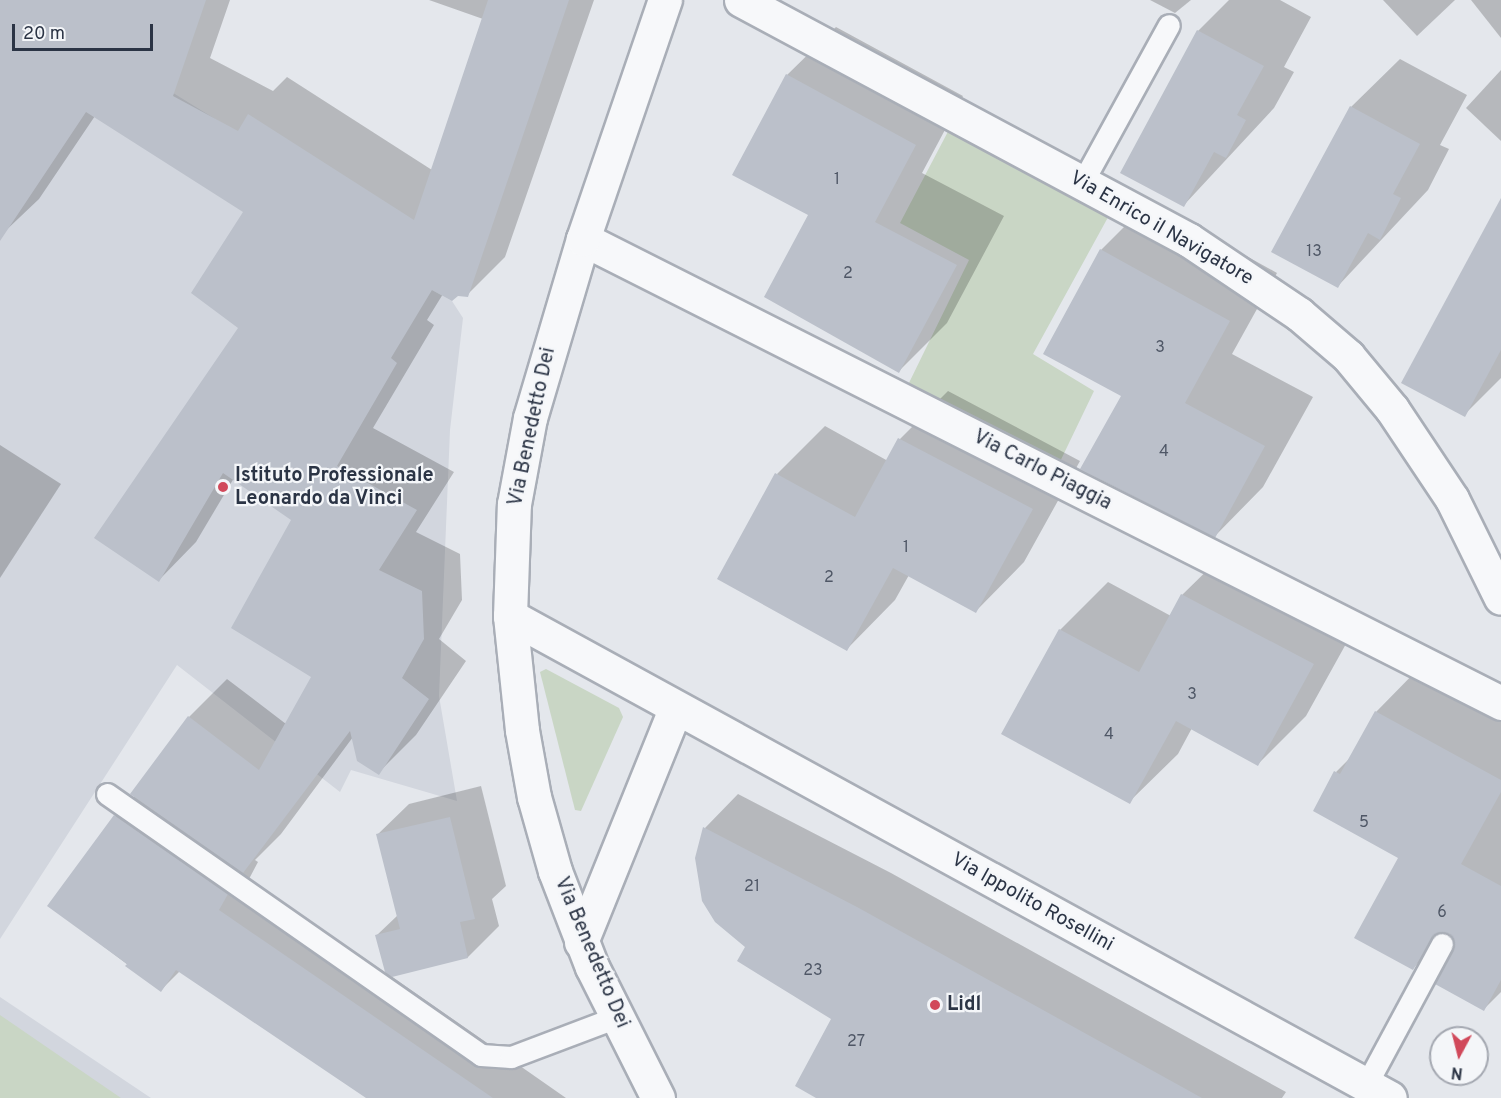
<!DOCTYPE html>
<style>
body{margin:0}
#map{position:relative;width:1501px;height:1098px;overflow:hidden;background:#e4e7ec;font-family:Overpass,sans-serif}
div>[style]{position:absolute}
.built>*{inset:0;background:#d2d6de}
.green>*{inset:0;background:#c9d6c5}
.shadow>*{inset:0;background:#0003}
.building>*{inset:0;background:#bbc0ca}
.roads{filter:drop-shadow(2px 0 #a9aeb7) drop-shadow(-2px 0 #a9aeb7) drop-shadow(0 2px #a9aeb7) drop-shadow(0 -2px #a9aeb7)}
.service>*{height:21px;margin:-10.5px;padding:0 10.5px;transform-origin:10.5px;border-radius:10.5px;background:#f7f8fa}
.minor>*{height:33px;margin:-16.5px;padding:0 16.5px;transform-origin:16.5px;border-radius:16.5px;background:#f7f8fa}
.dots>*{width:16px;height:16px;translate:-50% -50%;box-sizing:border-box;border:3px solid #f4f6f9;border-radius:50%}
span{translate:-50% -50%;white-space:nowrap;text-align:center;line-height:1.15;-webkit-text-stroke:4.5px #f4f6f9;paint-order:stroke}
.number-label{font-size:16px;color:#4f5766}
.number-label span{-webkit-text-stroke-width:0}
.street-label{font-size:20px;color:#2b3445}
.poi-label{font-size:20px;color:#2b3445;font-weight:700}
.left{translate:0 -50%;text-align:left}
.north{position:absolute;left:1429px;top:1026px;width:60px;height:60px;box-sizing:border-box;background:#f4f6f9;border:2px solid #a4a8b1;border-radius:50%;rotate:187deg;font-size:16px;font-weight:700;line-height:24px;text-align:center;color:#2b3445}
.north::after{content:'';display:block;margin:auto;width:21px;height:27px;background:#d1495b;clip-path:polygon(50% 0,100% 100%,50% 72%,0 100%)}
.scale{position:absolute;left:12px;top:24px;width:141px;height:27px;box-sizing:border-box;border:3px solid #2b3445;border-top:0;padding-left:8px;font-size:18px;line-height:21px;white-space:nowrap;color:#2b3445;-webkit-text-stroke:4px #f4f6f9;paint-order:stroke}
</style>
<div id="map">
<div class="built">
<i style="clip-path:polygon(0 0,23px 0,375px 218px,432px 290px,452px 301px,463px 318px,450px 430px,439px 696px,457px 801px,351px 770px,340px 792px,177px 665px,0 939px)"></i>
<i style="clip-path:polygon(0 997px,151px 1098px,0 1098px)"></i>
</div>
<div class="green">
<i style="clip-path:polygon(953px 122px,1112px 210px,1033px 354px,1094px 391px,1056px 470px,906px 389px,969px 260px,900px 223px)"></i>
<i style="clip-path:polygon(546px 669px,619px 708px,623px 717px,581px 811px,575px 810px,540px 672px)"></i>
<i style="clip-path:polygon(0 1015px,121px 1098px,0 1098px)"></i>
</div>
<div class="shadow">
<i style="clip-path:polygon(0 0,230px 0,210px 58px,273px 91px,287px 77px,432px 170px,483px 19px,429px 0,594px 0,505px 257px,467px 295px,443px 294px,427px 320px,434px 325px,373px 428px,454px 472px,416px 532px,460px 554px,462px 600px,439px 639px,466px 661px,416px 735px,378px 773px,353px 737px,281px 834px,255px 860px,258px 862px,249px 879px,386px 973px,377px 935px,398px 915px,377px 835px,409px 804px,481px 786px,506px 886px,492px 899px,499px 926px,468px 957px,391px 976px,566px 1098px,369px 1098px,180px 971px,161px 990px,49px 905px,116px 816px,135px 796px,189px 717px,227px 679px,286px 724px,313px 676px,293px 519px,234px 478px,196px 542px,159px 580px,240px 327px,245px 212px,95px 116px,39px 199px,0 236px)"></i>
<i style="clip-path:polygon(1150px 0,1191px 0,1175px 13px)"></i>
<i style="clip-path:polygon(1229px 0,1280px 0,1311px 17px,1284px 67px,1294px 72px,1274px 108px,1184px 205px,1122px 172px,1198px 31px)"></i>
<i style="clip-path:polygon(1383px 0,1455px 0,1417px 36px)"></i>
<i style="clip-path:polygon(1471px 0,1501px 0,1501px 38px)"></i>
<i style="clip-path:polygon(836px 27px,963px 96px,922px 173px,1004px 216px,947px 323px,899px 371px,787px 75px)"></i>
<i style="clip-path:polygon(1400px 59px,1467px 95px,1440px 145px,1449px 149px,1428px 190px,1338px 286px,1351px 107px)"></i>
<i style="clip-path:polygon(1501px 70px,1501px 141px,1466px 108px)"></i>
<i style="clip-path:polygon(1149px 202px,1277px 273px,1232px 354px,1313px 397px,1263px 487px,1215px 536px,1123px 395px,1101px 250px)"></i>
<i style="clip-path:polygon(1501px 219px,1501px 378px,1464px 415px)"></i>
<i style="clip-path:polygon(948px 391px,1080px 461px,1024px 562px,976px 611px,909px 575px,895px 600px,847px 649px,777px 474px,825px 426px,888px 461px,900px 439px)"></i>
<i style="clip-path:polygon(0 445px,61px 484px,0 578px)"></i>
<i style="clip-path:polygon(1231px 547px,1362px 615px,1306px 716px,1258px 764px,1192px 728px,1178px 754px,1129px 802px,1060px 630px,1108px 582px,1171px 616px,1182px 595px)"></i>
<i style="clip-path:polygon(1424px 663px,1501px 706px,1501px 992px,1484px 1009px,1450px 932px,1413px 968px,1400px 857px,1336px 772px,1351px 757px,1376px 712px)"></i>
<i style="clip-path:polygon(738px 794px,891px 873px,1286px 1092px,1282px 1098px,819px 1098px,833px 1019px,747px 947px,705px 828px)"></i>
</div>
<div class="building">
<i style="clip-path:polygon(0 0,206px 0,173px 96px,238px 131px,248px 114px,414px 220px,488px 0,569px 0,468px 297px,458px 296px,452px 301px,432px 290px,391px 358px,397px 363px,337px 466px,417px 510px,379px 570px,422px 591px,424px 639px,402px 678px,429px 699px,379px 775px,357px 761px,350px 731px,243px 873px,130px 794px,188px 716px,259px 770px,311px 677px,231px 628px,291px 520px,223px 473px,159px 582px,94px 538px,238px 328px,191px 293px,243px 212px,86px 112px,0 241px)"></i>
<i style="clip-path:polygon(1197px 30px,1264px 66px,1237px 115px,1246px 120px,1226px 158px,1214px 152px,1184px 207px,1120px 173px)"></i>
<i style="clip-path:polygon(786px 74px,916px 145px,875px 222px,957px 265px,899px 373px,764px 297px,808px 215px,732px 175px)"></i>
<i style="clip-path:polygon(1350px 106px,1420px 144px,1393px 194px,1401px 198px,1380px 240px,1368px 233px,1338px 288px,1271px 252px)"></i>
<i style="clip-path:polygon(1501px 198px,1501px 350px,1465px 417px,1401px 383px)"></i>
<i style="clip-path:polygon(1100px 249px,1230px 321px,1185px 403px,1265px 446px,1215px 538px,1080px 469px,1121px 396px,1043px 354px)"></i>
<i style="clip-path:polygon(898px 438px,1033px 509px,976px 613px,893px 568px,847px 651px,717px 579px,775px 473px,855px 517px)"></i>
<i style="clip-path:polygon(1181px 594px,1314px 664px,1258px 766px,1176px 721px,1130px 804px,1001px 734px,1059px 629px,1139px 672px)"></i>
<i style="clip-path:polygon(1375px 711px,1501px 780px,1501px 792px,1461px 864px,1501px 886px,1501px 980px,1484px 1011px,1435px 984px,1453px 950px,1455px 943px,1449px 933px,1435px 934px,1413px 970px,1354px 938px,1398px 858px,1313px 811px,1334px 771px,1340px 774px)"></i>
<i style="clip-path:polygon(114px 815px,228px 894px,219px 910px,493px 1098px,366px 1098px,176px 970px,161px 992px,125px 966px,127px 964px,47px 906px)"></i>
<i style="clip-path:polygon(450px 817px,475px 919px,460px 922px,468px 958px,392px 977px,385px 972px,375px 935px,400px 929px,376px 834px)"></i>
<i style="clip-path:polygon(703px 827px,857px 907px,1202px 1098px,816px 1098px,795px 1086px,831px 1019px,737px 961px,745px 947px,715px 922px,702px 901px,695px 858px)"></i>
</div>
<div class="roads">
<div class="service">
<i style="left:1082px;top:183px;width:180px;rotate:-61.2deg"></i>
<i style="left:107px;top:794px;width:456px;rotate:34.9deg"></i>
<i style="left:481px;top:1055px;width:30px;rotate:4deg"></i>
<i style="left:511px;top:1057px;width:113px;rotate:-20.7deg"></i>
<i style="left:1366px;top:1085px;width:160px;rotate:-61.7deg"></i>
</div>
<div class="minor">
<i style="left:741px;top:0;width:508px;rotate:28.18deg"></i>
<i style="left:1189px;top:240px;width:133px;rotate:33.9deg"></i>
<i style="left:1299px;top:314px;width:65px;rotate:40.6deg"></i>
<i style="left:1348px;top:356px;width:69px;rotate:50.3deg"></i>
<i style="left:1392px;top:409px;width:108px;rotate:56.3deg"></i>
<i style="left:1452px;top:499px;width:110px;rotate:63.7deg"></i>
<i style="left:583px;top:239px;width:1029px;rotate:26.81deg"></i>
<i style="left:510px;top:616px;width:1003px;rotate:28.71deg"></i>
<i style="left:581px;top:942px;width:251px;rotate:-68deg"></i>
<i style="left:658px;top:1098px;width:147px;rotate:-116.7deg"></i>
<i style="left:592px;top:967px;width:103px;rotate:-111.1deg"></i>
<i style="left:555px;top:871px;width:77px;rotate:-105.8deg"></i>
<i style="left:534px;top:797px;width:68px;rotate:-100.2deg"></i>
<i style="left:522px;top:730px;width:115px;rotate:-96deg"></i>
<i style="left:510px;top:616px;width:112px;rotate:-88deg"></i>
<i style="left:514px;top:504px;width:87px;rotate:-79.5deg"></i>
<i style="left:530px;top:418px;width:187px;rotate:-73.5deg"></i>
<i style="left:583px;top:239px;width:253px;rotate:-71.1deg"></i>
</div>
</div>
<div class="dots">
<i style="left:223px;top:487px;background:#d1495b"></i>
<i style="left:935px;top:1005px;background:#d1495b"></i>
</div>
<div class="number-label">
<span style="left:837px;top:180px">1</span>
<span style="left:1314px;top:252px">13</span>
<span style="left:848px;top:274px">2</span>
<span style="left:1160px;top:348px">3</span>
<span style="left:1164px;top:452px">4</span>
<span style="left:906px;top:548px">1</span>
<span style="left:829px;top:578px">2</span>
<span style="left:1192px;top:695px">3</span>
<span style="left:1109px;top:735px">4</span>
<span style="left:1364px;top:823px">5</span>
<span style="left:752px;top:887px">21</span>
<span style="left:1442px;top:913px">6</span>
<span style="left:813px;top:971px">23</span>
<span style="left:856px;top:1042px">27</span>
</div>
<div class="street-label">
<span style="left:1161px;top:229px;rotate:30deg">Via Enrico il Navigatore</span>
<span style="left:533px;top:427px;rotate:-78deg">Via Benedetto Dei</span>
<span style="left:1042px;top:471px;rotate:27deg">Via Carlo Piaggia</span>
<span style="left:1032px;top:903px;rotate:29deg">Via Ippolito Rosellini</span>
<span style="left:591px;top:953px;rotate:67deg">Via Benedetto Dei</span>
</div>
<div class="poi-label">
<span class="left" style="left:235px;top:488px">Istituto Professionale<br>Leonardo da Vinci</span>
<span class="left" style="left:947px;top:1005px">Lidl</span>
</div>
<div class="north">N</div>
<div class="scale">20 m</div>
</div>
